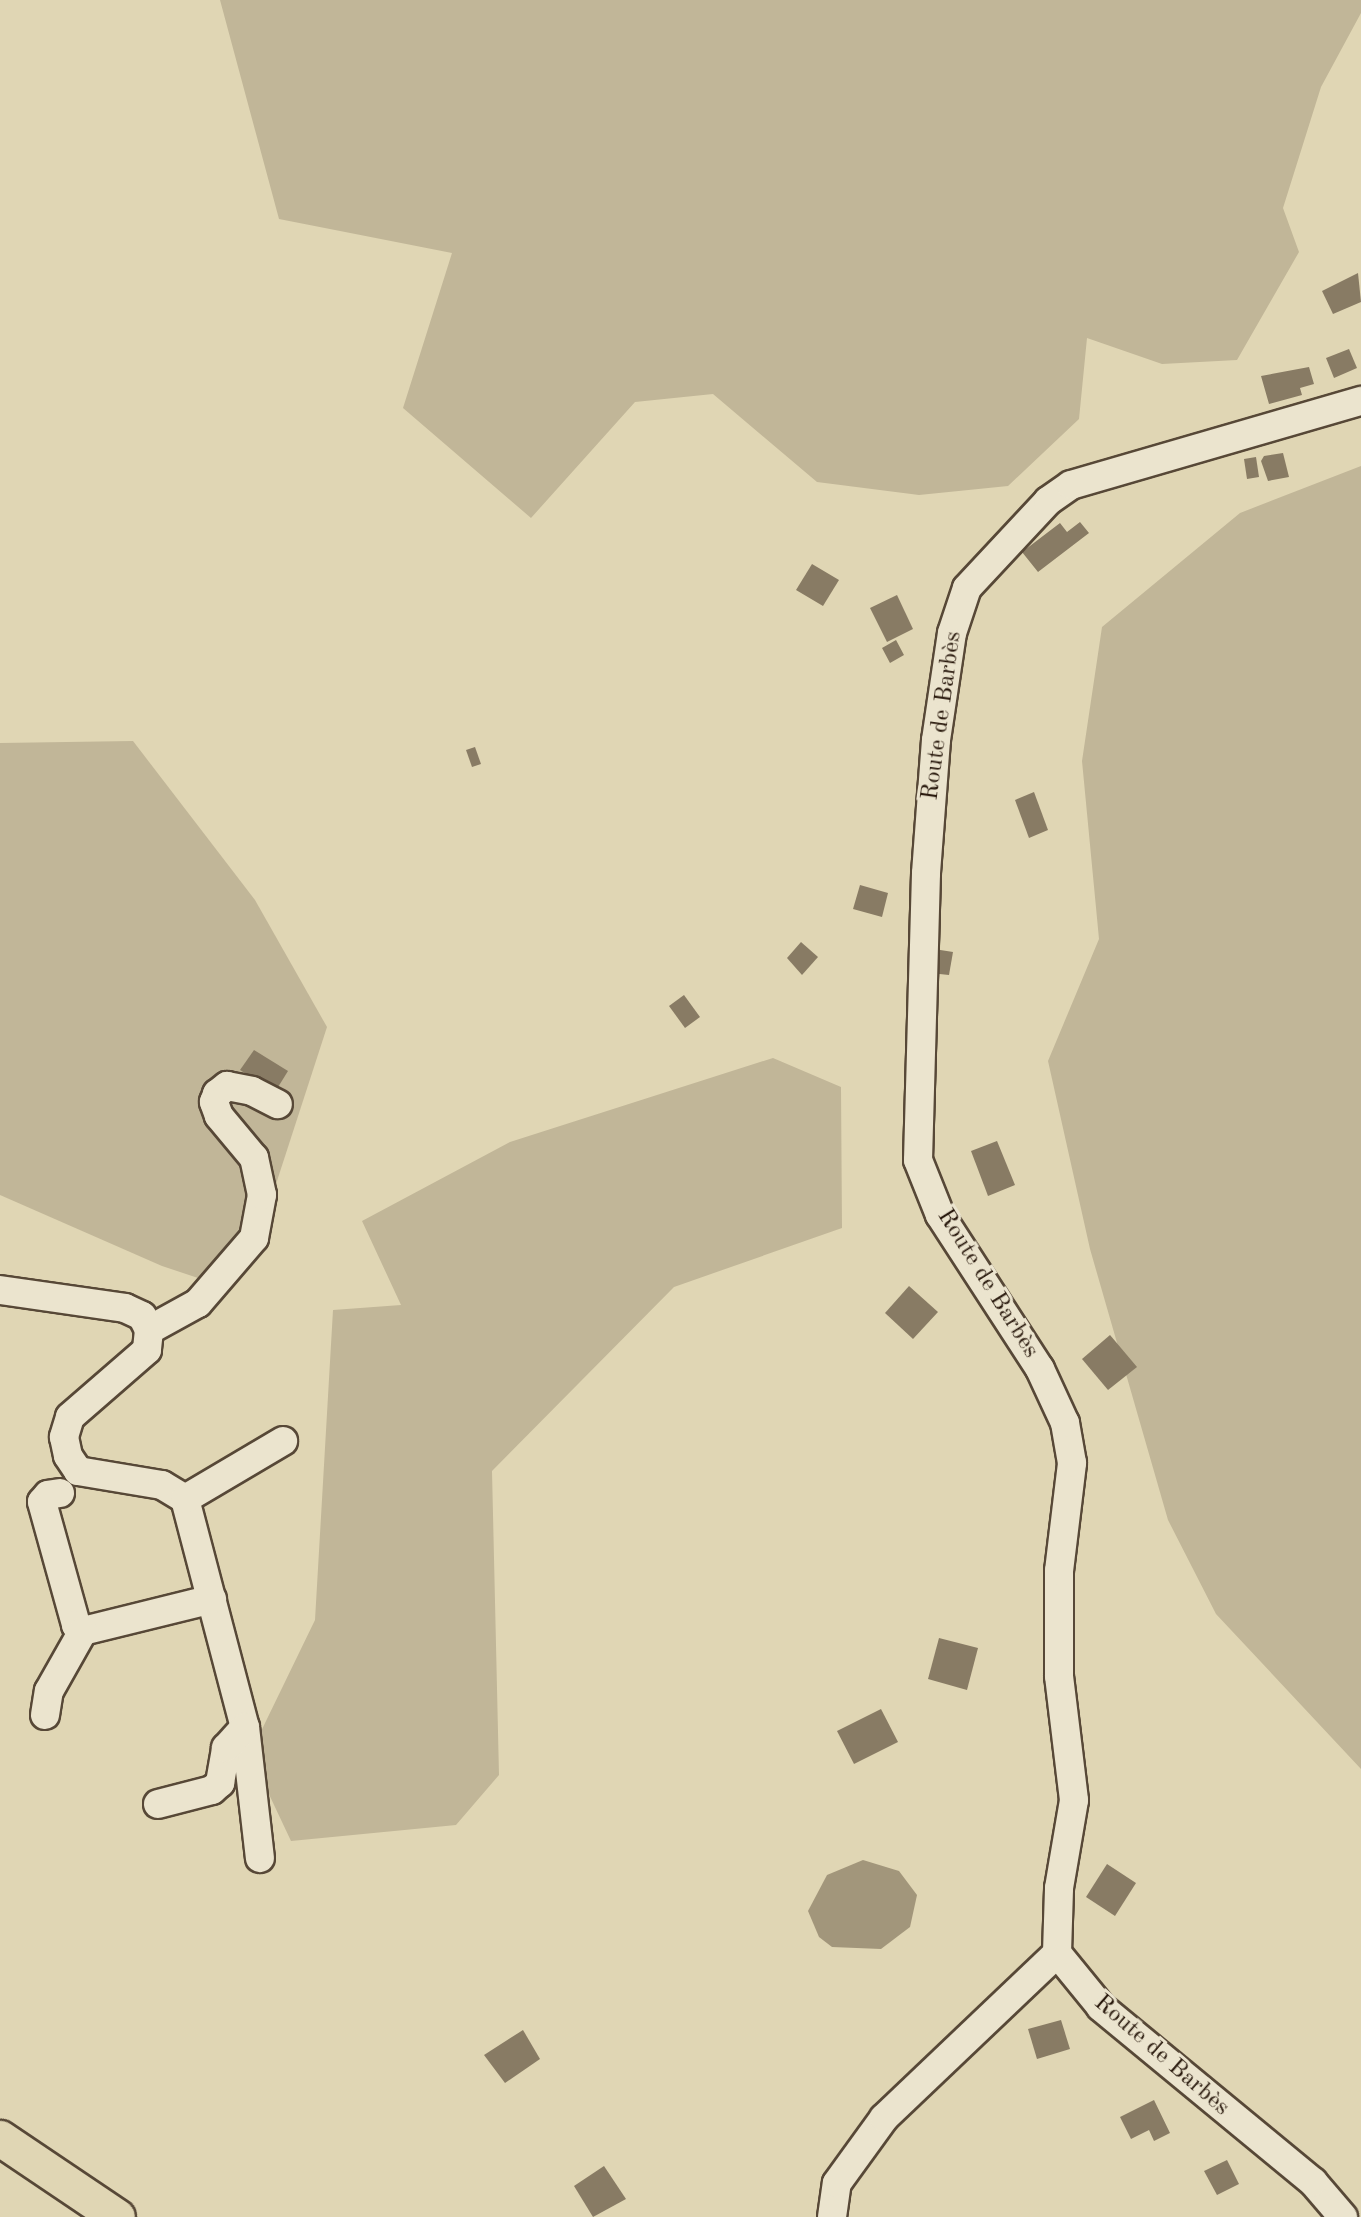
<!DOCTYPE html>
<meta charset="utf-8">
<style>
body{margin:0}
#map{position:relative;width:1361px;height:2217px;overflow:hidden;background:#e0d6b4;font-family:"Old Standard TT",serif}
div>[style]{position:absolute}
.green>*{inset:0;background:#c1b698}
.water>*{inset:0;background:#a2967b}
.building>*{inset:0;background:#887b64}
.roads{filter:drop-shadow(2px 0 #574837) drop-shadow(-2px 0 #574837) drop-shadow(0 2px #574837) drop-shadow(0 -2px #574837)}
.minor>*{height:28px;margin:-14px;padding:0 14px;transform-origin:14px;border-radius:14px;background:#ebe4ce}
.major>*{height:35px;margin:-17.5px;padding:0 17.5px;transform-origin:17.5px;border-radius:17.5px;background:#e0d6b4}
span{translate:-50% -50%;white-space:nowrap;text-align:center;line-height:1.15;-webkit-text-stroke:6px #ebe4ce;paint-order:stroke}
.street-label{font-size:24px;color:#29190d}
</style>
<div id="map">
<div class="green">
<i style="clip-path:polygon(220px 0,1361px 0,1361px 13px,1321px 87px,1283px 208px,1299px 252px,1237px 360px,1162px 364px,1087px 338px,1079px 419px,1008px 486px,919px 495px,817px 482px,713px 394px,635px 402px,531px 518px,403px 408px,452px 253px,279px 219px)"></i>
<i style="clip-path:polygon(1361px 466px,1361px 1769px,1216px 1614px,1168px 1520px,1090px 1249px,1048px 1061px,1099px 939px,1082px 761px,1102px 627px,1240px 513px)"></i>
<i style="clip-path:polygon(133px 741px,255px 900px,327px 1027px,276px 1184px,216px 1284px,162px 1266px,0 1195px,0 743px)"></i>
<i style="clip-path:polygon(773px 1058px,841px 1087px,842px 1228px,674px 1287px,492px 1471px,499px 1775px,456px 1825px,291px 1841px,250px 1754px,315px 1620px,333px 1310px,401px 1305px,362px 1221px,510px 1142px)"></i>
</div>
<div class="water">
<i style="clip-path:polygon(863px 1860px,899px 1871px,917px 1895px,910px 1927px,881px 1949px,832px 1947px,819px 1937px,808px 1911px,827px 1875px)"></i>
</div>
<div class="building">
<i style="clip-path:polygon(1358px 273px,1361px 302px,1333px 314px,1322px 291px)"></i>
<i style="clip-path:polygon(1349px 349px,1357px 368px,1334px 378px,1326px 358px)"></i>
<i style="clip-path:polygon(1309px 367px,1314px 384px,1300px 388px,1302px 395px,1269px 404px,1261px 376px)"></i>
<i style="clip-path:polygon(1283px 453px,1289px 477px,1268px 481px,1261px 461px,1264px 456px)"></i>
<i style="clip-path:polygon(1256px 457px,1259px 477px,1247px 479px,1244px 459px)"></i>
<i style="clip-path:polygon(1080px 522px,1089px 533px,1038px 572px,1022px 552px,1060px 523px,1067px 532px)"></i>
<i style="clip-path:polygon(812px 564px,839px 580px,823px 606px,796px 590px)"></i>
<i style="clip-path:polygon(897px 595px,913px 629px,887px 642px,870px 608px)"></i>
<i style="clip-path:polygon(896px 640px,904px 655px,890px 663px,882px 648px)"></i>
<i style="clip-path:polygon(475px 747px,481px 764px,472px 767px,466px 750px)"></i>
<i style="clip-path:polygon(1034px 792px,1048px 830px,1029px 838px,1015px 800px)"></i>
<i style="clip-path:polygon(860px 885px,888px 893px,882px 917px,853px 909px)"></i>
<i style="clip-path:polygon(801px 942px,818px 957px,802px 975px,787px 958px)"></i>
<i style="clip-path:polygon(934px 949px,953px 952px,949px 975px,930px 973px)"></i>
<i style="clip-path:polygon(684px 995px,700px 1017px,685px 1028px,669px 1006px)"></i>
<i style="clip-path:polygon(254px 1050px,288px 1071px,275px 1092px,240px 1070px)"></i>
<i style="clip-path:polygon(997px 1141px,1015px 1185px,988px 1196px,971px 1151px)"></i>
<i style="clip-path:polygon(909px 1286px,938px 1312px,913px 1339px,885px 1313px)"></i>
<i style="clip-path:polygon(1110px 1335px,1137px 1367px,1108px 1390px,1082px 1359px)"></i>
<i style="clip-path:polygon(939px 1638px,978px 1648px,967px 1690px,928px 1679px)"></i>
<i style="clip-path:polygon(881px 1709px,898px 1742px,854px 1764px,837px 1731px)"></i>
<i style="clip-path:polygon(1107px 1864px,1136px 1883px,1115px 1916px,1086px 1897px)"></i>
<i style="clip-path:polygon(1061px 2020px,1070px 2049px,1037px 2059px,1028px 2029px)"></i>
<i style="clip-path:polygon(523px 2030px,540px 2059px,505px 2083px,484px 2055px)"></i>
<i style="clip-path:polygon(1154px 2100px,1170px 2133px,1154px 2141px,1149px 2130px,1131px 2139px,1120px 2117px)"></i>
<i style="clip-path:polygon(1227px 2160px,1239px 2184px,1217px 2195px,1204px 2171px)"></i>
<i style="clip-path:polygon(604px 2166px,626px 2199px,593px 2217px,574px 2186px)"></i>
</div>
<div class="roads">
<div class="minor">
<i style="left:0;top:1290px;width:126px;rotate:8.2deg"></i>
<i style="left:125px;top:1308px;width:19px;rotate:25deg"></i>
<i style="left:142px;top:1316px;width:16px;rotate:63deg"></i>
<i style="left:149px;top:1330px;width:20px;rotate:96deg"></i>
<i style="left:147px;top:1350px;width:102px;rotate:139deg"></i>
<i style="left:70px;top:1417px;width:21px;rotate:107deg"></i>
<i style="left:64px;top:1437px;width:19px;rotate:78deg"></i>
<i style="left:68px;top:1456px;width:18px;rotate:56deg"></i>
<i style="left:78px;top:1471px;width:85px;rotate:9.5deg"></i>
<i style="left:162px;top:1485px;width:27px;rotate:31deg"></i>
<i style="left:185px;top:1499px;width:236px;rotate:75.3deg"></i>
<i style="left:245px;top:1727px;width:132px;rotate:83.5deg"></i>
<i style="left:149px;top:1330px;width:56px;rotate:-28.9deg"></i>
<i style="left:198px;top:1303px;width:86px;rotate:-49.3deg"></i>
<i style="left:254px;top:1238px;width:44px;rotate:-79.5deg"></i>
<i style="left:262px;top:1195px;width:38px;rotate:-102deg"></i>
<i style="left:254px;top:1158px;width:55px;rotate:-129.8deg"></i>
<i style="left:219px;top:1116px;width:15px;rotate:-110deg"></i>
<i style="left:214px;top:1102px;width:9px;rotate:-69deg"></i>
<i style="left:217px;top:1094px;width:13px;rotate:-39deg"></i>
<i style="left:227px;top:1086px;width:25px;rotate:11deg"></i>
<i style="left:252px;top:1091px;width:29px;rotate:27deg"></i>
<i style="left:60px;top:1493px;width:12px;rotate:171deg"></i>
<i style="left:48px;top:1495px;width:9px;rotate:131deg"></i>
<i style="left:42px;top:1502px;width:128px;rotate:74.5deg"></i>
<i style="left:76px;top:1625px;width:9px;rotate:41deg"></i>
<i style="left:83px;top:1631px;width:133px;rotate:-13.9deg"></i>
<i style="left:185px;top:1499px;width:114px;rotate:-30.6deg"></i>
<i style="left:45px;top:1715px;width:24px;rotate:-81deg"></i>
<i style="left:49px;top:1691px;width:69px;rotate:-60.5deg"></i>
<i style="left:158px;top:1804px;width:56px;rotate:-14.5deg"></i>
<i style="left:212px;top:1790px;width:11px;rotate:-41deg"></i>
<i style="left:220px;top:1783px;width:36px;rotate:-80deg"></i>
<i style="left:226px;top:1748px;width:28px;rotate:-48deg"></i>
<i style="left:832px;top:2217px;width:34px;rotate:-82deg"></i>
<i style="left:837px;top:2183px;width:80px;rotate:-54.1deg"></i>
<i style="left:884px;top:2118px;width:239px;rotate:-43.6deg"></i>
<i style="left:1343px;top:2217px;width:46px;rotate:-130.6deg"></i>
<i style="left:1313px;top:2182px;width:275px;rotate:-140.5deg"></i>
<i style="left:1101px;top:2007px;width:70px;rotate:-129.2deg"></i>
<i style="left:1057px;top:1953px;width:65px;rotate:-88.2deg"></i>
<i style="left:1059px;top:1888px;width:89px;rotate:-80.3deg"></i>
<i style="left:1074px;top:1800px;width:125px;rotate:-96.9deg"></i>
<i style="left:1059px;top:1676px;width:105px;rotate:-90deg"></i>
<i style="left:1059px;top:1571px;width:109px;rotate:-83.1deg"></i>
<i style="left:1072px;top:1463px;width:41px;rotate:-99.9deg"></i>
<i style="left:1065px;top:1423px;width:60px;rotate:-114.8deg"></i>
<i style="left:1040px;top:1369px;width:184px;rotate:-123deg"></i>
<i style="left:940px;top:1215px;width:59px;rotate:-111.8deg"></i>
<i style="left:918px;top:1160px;width:287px;rotate:-88.4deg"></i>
<i style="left:926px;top:873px;width:133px;rotate:-85.7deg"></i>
<i style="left:936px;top:740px;width:108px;rotate:-81.5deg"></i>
<i style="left:952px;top:633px;width:47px;rotate:-71.6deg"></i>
<i style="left:967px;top:588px;width:119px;rotate:-47deg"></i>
<i style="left:1048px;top:501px;width:28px;rotate:-35deg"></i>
<i style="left:1071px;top:485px;width:302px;rotate:-16.2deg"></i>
</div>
<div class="major">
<i style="left:0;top:2138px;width:141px;rotate:34deg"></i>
</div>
</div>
<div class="street-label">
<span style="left:943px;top:716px;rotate:-82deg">Route de Barbès</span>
<span style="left:987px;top:1284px;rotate:58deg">Route de Barbès</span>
<span style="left:1161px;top:2056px;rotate:41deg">Route de Barbès</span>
</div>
</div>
